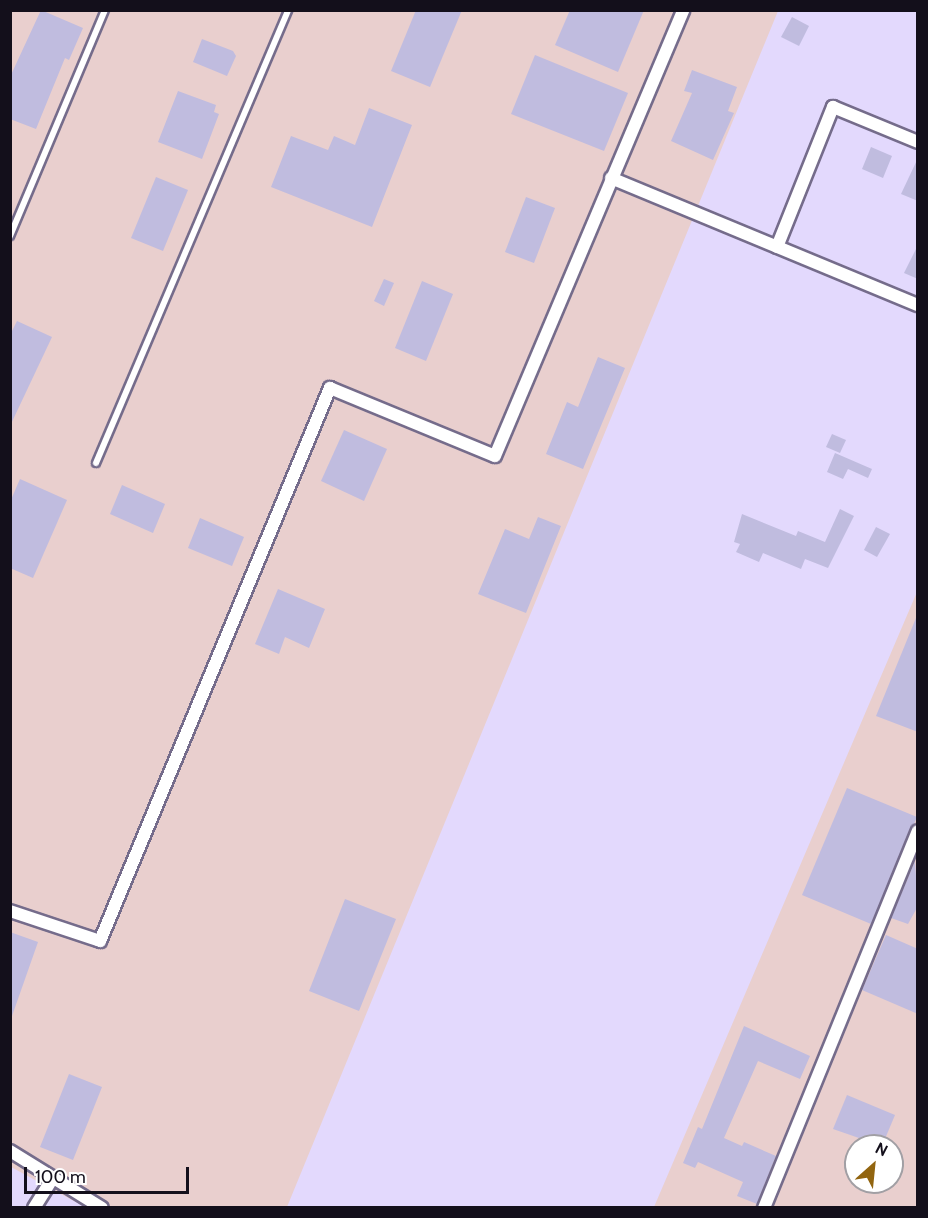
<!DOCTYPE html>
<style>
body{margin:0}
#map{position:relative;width:928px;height:1218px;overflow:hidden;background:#e3d9fd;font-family:Cabin,sans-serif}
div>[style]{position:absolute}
.industrial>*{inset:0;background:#e9cfce}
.building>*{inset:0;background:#c0bcdf}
.roads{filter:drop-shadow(2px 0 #756c8b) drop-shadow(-2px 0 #756c8b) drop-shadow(0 2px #756c8b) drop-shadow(0 -2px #756c8b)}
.lane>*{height:6px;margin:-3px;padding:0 3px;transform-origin:3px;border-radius:3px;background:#fff}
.street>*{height:12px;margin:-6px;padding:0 6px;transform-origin:6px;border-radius:6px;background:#fff}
span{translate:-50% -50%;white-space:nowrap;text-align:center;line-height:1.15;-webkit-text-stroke:6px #fff;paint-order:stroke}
.frame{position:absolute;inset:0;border:12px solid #130f1b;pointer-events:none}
.north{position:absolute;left:844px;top:1134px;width:60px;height:60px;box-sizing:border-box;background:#fff;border:2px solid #a19fa4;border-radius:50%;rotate:27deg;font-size:16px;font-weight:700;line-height:24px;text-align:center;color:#130f1b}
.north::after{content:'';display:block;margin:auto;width:21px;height:27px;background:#926510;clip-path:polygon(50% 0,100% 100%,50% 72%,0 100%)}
.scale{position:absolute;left:24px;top:1167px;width:165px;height:27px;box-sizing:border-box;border:3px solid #130f1b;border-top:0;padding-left:8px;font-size:18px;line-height:21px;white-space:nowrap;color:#130f1b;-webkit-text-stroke:4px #fff;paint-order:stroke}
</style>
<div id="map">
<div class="industrial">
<i style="clip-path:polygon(11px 11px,778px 11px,287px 1207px,85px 1207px,11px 1167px)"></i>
<i style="clip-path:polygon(evenodd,917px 592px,917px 1207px,654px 1207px,917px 592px,856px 1146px,892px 1146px,892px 1182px,856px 1182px,856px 1146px)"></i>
</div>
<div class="building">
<i style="clip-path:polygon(41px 10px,83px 28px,69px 60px,65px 58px,36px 129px,10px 119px,10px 77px)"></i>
<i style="clip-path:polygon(416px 10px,462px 10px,430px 87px,391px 71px)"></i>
<i style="clip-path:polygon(570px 10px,644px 10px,618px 72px,555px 45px)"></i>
<i style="clip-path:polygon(792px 17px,809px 26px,799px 46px,781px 37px)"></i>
<i style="clip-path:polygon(202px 39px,233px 51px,236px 56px,227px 76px,193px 62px)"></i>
<i style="clip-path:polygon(535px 55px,628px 93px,604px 151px,511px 114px)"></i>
<i style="clip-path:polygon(692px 70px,737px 87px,728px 111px,734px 113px,713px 160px,671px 141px,692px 93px,684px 91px)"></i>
<i style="clip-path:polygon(178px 91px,216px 105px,214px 112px,219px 114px,202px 159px,158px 142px)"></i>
<i style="clip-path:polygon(369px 108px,412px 125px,372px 227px,271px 187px,291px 136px,328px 150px,334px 136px,355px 145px)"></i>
<i style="clip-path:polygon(871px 147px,892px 156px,883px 178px,862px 169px)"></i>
<i style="clip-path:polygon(918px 158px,918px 201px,901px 194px)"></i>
<i style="clip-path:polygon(156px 177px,188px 190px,163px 251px,131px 238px)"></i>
<i style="clip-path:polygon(526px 197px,555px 208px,534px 263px,505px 252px)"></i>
<i style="clip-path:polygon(918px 245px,918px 279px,904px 273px)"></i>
<i style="clip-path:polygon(384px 279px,394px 283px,384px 306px,374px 301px)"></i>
<i style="clip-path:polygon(422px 281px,453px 294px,426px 361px,395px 348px)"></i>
<i style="clip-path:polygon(17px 321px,52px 337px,10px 426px,10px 335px)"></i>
<i style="clip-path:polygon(598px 357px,625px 368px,583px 469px,546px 454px,567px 402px,578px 407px)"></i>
<i style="clip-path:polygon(344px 430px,387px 449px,364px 501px,321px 481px)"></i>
<i style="clip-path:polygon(832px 434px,846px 440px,840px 453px,826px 447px)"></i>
<i style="clip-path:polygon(835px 453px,872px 469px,868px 478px,848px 469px,843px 479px,827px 472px)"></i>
<i style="clip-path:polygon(20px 479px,67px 500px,33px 578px,10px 568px,10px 502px)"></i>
<i style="clip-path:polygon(122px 485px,165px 504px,153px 533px,110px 514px)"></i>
<i style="clip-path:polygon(840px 509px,854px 516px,828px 568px,805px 559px,801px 569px,763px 553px,759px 562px,736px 552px,740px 544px,734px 542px,742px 514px,796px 536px,798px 531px,825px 542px)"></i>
<i style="clip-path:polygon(538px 517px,561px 526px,526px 613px,478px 594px,505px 529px,529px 539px)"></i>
<i style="clip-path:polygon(200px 518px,244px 537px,232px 566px,188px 548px)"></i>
<i style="clip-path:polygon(876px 527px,890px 534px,877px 557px,864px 550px)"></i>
<i style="clip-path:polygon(278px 589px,325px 609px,309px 648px,285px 637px,279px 654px,255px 644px)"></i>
<i style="clip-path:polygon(918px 613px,918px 732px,876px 716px)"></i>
<i style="clip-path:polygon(847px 788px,917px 817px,871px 924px,802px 895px)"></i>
<i style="clip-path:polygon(915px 861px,918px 906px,908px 924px,891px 918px)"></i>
<i style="clip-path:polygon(345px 899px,396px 919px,359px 1011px,309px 991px)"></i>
<i style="clip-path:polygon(10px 932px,38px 942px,12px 1016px,10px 1016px)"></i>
<i style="clip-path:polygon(886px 935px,918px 949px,918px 1014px,862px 990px)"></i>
<i style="clip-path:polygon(744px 1026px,810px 1056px,800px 1079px,758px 1061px,724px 1138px,742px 1146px,744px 1142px,776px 1156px,757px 1204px,737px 1196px,743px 1182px,698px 1162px,695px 1168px,683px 1163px,698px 1127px,702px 1129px)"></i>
<i style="clip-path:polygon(69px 1074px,102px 1087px,73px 1160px,40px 1147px)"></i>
<i style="clip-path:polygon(847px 1095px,895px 1115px,882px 1146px,833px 1129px)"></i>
</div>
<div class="roads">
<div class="lane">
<i style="left:10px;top:236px;width:245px;rotate:-67.2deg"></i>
<i style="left:96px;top:463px;width:492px;rotate:-67deg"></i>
</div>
<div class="street">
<i style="left:611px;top:178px;width:332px;rotate:22.5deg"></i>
<i style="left:777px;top:247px;width:151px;rotate:-68.2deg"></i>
<i style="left:833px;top:107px;width:92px;rotate:22.4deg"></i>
<i style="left:10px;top:911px;width:95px;rotate:18.4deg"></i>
<i style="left:100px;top:941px;width:599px;rotate:-67.42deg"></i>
<i style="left:330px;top:388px;width:178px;rotate:22.4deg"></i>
<i style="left:495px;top:456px;width:484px;rotate:-67.1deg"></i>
<i style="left:10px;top:1151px;width:108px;rotate:31.8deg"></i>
<i style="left:34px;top:1208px;width:36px;rotate:-58deg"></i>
<i style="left:764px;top:1208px;width:407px;rotate:-67.8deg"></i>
</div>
</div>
<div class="frame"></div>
<div class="north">N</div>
<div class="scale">100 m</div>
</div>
